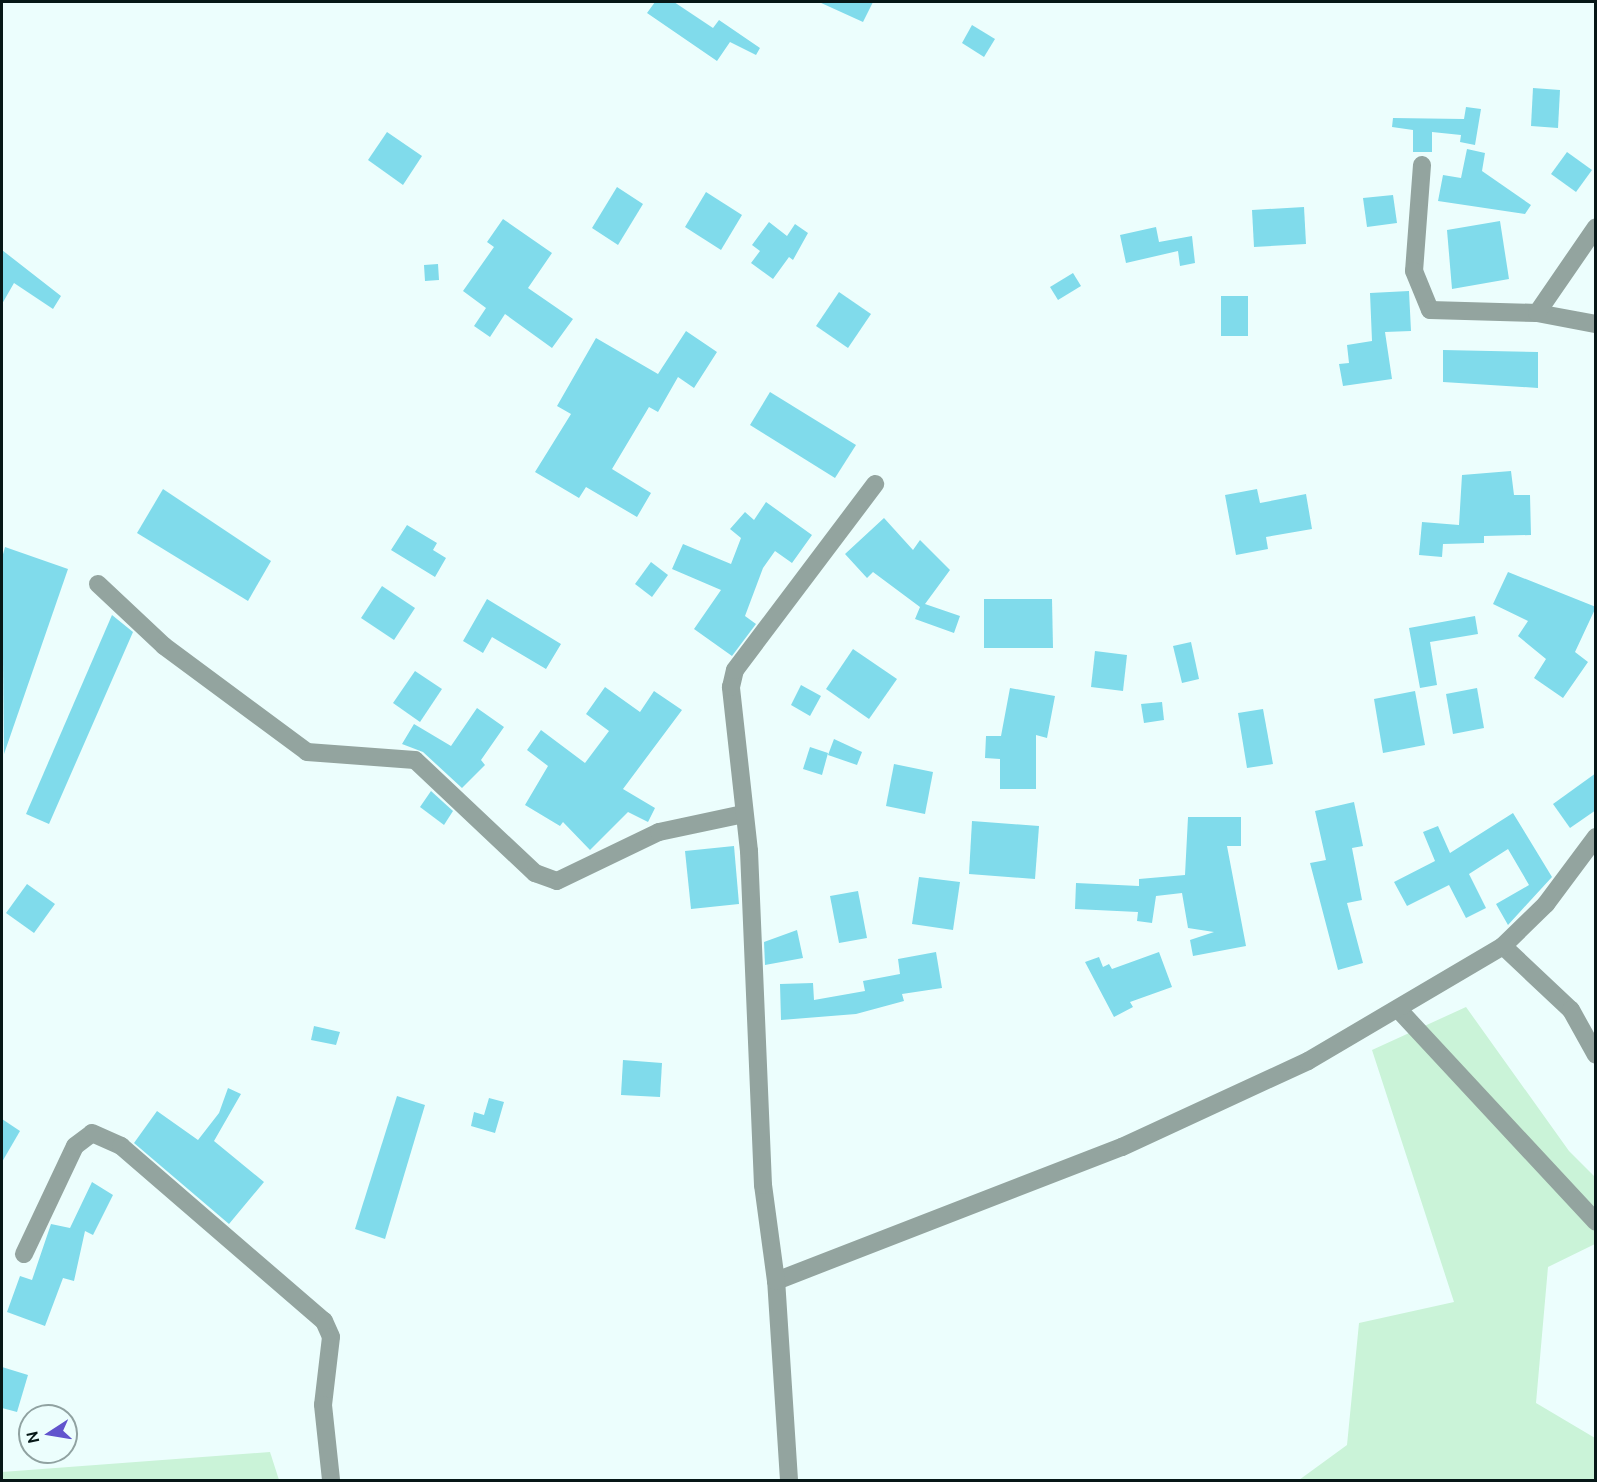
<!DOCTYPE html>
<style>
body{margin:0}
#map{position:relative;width:1597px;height:1482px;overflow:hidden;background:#ecfefd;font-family:Ubuntu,sans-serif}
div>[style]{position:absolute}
.green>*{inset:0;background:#caf3d8}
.building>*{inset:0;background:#80dbeb}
.minor>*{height:18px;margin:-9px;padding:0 9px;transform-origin:9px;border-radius:9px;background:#93a49f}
span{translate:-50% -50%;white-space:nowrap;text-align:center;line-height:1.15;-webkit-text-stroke:4.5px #ecfefd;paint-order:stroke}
.frame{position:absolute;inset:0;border:3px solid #061717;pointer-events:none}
.north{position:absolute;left:18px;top:1404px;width:60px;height:60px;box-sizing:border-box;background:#ecfefd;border:2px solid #90a2a1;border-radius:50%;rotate:258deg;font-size:16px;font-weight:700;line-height:24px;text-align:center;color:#061717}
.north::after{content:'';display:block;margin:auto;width:21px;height:27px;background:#6154cd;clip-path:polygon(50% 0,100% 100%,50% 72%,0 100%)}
</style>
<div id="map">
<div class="green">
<i style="clip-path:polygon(1466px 1007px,1569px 1151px,1595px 1177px,1595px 1244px,1548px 1267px,1536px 1403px,1595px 1438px,1595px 1480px,1299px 1480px,1347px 1445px,1359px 1323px,1454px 1302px,1372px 1050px)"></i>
<i style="clip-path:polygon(270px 1452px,279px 1480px,2px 1480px,2px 1472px)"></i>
</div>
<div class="building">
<i style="clip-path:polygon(655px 2px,674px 2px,713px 28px,719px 20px,760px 48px,756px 55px,730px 42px,717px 61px,647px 13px)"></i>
<i style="clip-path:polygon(819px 2px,873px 2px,863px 22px)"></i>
<i style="clip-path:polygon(972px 25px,995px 39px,984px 57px,962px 43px)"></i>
<i style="clip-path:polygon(1533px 88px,1560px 90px,1558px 128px,1531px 126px)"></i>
<i style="clip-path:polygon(1466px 107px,1481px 109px,1475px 145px,1460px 142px,1461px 135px,1432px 132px,1432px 152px,1413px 152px,1413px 130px,1392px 127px,1393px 118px,1464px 119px)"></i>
<i style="clip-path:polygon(387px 132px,422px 156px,403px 185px,368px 160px)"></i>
<i style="clip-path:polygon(1467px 149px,1485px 153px,1482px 171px,1531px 205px,1525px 214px,1438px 201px,1443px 175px,1461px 178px)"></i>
<i style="clip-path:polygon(1567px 152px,1592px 170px,1576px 192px,1551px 174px)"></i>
<i style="clip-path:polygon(617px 187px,643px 204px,618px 245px,592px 228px)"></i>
<i style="clip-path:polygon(706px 192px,742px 215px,721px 250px,685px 227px)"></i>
<i style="clip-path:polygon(1393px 195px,1397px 223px,1367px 227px,1363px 198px)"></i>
<i style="clip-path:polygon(1304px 207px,1306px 244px,1254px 247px,1252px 210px)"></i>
<i style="clip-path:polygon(503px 219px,552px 253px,528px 288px,573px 319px,552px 348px,505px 314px,490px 337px,474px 326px,486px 308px,463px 291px,494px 247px,487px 242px)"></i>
<i style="clip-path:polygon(1500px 221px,1509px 279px,1452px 289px,1447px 230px)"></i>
<i style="clip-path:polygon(769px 222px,787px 236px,795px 224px,808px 233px,793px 260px,789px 257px,773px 279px,751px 263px,760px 251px,752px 245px)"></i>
<i style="clip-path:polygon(1156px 227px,1159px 242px,1192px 236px,1195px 263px,1180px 266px,1178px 251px,1126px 263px,1120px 235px)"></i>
<i style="clip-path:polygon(2px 250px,61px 296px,53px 309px,14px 283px,2px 304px)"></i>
<i style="clip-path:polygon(438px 264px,439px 280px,425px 281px,424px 265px)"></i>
<i style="clip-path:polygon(1073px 273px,1081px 286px,1058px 300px,1050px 287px)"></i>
<i style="clip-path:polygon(1409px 291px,1411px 331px,1385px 332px,1392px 379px,1343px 386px,1339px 364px,1349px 363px,1347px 345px,1372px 341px,1370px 293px)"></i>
<i style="clip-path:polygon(839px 292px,871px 314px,848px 348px,816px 326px)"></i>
<i style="clip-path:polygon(1221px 296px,1248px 296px,1248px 336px,1221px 336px)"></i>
<i style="clip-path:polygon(686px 331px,717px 352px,694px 388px,678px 377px,658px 412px,649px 407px,612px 469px,651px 493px,637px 517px,586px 487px,579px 498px,535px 472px,571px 414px,557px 406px,596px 338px,658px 374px)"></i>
<i style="clip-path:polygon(1443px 350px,1538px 352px,1538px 388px,1443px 382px)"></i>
<i style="clip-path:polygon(770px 392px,856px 445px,835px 478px,750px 425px)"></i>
<i style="clip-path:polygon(1511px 471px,1514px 495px,1530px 495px,1531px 535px,1484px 536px,1484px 543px,1443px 544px,1442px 557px,1419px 555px,1422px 522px,1459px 525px,1462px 475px)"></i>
<i style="clip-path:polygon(163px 489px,271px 561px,248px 601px,137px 533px)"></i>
<i style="clip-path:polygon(1257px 489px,1260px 503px,1306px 494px,1312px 529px,1266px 537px,1268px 549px,1236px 555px,1225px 495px)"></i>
<i style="clip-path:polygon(766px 502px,812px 535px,792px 563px,775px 551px,763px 568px,745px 616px,756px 624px,732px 656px,694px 629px,721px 590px,672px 569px,683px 544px,731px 564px,741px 538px,730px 529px,745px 512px,754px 520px)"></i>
<i style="clip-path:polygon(884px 518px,913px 550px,920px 540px,950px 570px,925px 604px,960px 616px,954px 633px,915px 619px,920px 607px,873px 572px,867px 578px,845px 554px)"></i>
<i style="clip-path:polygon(407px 525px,437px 543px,433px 550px,446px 558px,435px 577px,391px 550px)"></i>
<i style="clip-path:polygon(5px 547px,68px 569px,4px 754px,2px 558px)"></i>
<i style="clip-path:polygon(651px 562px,668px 575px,652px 597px,635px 584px)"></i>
<i style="clip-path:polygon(1508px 572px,1596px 607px,1575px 652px,1588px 662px,1563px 698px,1534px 678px,1546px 659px,1518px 636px,1528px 621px,1493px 604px)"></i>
<i style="clip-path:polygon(382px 586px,415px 608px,394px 640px,361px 618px)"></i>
<i style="clip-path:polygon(487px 599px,561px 644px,546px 669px,492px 637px,483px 653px,463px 641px)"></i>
<i style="clip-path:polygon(984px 599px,1052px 599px,1053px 648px,984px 648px)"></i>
<i style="clip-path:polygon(112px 615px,133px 632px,49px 824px,26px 814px)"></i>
<i style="clip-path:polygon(1475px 616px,1478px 634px,1430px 642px,1437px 685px,1420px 688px,1409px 628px)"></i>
<i style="clip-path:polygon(1191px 642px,1199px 679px,1182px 683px,1173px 646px)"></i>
<i style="clip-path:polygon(853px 649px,897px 679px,869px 719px,826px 689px)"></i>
<i style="clip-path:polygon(1095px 651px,1127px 655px,1123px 691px,1091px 687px)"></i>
<i style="clip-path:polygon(415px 671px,442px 689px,420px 722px,393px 703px)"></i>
<i style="clip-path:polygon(801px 685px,821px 696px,810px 716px,791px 705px)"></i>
<i style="clip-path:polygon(605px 687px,640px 712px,654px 691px,682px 710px,623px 789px,655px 808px,648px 822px,628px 812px,590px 850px,563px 822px,560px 826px,525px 805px,548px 766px,527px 750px,541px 730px,585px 763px,609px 731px,586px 714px)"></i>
<i style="clip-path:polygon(1010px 688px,1055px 696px,1047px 738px,1036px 735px,1036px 789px,1000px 789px,1000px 759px,985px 758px,986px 736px,1001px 736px)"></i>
<i style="clip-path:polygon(1477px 688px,1484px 728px,1453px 734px,1446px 694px)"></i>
<i style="clip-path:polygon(1415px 691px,1425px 745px,1383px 753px,1374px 699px)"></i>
<i style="clip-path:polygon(1162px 702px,1164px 720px,1144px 723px,1141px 704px)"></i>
<i style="clip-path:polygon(477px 708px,504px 727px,481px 760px,485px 765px,462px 788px,423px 752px,402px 744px,414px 724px,451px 746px)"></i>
<i style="clip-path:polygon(1263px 709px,1273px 764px,1247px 768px,1238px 713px)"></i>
<i style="clip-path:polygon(834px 739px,862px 752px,857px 765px,828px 755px)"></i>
<i style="clip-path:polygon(810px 747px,828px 753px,822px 775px,803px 769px)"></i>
<i style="clip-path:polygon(894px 764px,933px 772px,925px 814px,886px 806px)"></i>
<i style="clip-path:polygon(1596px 773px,1596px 810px,1570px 828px,1553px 804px)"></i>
<i style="clip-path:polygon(431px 791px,453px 811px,444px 825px,420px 807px)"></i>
<i style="clip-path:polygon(1354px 802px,1363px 846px,1352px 848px,1362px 900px,1347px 903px,1363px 963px,1338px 970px,1310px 863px,1326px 860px,1315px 811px)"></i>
<i style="clip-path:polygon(1513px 813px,1552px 877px,1508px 925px,1496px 904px,1529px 885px,1508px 849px,1469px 874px,1486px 908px,1466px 918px,1449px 885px,1407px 906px,1394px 882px,1435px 861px,1423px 832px,1438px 826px,1450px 853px)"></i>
<i style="clip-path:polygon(1188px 817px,1241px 817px,1241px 846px,1227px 846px,1246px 946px,1193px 956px,1190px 940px,1214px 932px,1188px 928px,1182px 893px,1156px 896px,1152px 923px,1137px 921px,1138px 912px,1075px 909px,1076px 883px,1139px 886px,1139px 879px,1185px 875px)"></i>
<i style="clip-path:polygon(972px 821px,1039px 826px,1035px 879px,969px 874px)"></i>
<i style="clip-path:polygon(734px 846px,739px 904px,691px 909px,685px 851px)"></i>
<i style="clip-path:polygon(919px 877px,960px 882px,953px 930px,912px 924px)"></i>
<i style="clip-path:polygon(27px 884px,55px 904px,34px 933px,6px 913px)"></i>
<i style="clip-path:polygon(858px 891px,867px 938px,839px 943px,830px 896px)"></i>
<i style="clip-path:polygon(797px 930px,803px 958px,765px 965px,764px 942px)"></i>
<i style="clip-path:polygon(936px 952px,942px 988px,902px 994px,904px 1001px,856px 1014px,781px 1020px,780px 984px,813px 983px,814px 1000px,865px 991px,863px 981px,900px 974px,898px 959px)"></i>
<i style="clip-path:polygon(1159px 952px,1172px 987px,1130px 1002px,1133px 1007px,1114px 1017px,1085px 962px,1099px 957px,1103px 967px,1109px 964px,1112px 969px)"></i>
<i style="clip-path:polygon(314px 1026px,340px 1032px,336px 1045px,311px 1040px)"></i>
<i style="clip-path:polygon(623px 1060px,662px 1063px,660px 1097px,621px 1095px)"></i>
<i style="clip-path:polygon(228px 1088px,241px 1094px,214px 1141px,264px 1182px,229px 1224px,134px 1143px,157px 1111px,198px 1140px,219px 1113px)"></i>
<i style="clip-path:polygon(397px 1096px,425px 1105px,385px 1239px,355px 1229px)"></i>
<i style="clip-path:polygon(489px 1098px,504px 1102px,495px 1133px,471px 1126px,474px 1112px,484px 1115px)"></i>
<i style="clip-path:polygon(2px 1119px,20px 1131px,2px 1162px)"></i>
<i style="clip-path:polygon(92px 1182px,113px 1195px,93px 1235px,85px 1231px,74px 1281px,63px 1278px,45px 1326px,7px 1312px,20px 1276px,32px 1280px,51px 1224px,70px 1228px)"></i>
<i style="clip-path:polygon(2px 1367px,28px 1375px,17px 1412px,2px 1408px)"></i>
</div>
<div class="minor">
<i style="left:1422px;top:165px;width:106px;rotate:94.3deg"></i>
<i style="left:1414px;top:271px;width:42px;rotate:67.7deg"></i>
<i style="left:1430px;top:310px;width:107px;rotate:1.6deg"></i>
<i style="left:1537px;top:313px;width:60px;rotate:10.6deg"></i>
<i style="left:1537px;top:313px;width:104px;rotate:-55.5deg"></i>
<i style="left:98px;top:584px;width:91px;rotate:43.2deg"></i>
<i style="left:164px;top:646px;width:178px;rotate:36.5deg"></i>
<i style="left:307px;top:752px;width:108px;rotate:4.2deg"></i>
<i style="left:415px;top:760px;width:165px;rotate:43.3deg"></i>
<i style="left:535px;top:873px;width:23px;rotate:20deg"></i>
<i style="left:557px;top:881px;width:113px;rotate:-25.7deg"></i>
<i style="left:659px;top:832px;width:87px;rotate:-12deg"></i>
<i style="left:1503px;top:946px;width:93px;rotate:43.3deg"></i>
<i style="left:1571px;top:1010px;width:51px;rotate:60.9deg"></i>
<i style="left:1399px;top:1010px;width:289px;rotate:47.1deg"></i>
<i style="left:24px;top:1254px;width:119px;rotate:-64.7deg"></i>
<i style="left:75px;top:1146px;width:21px;rotate:-37deg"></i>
<i style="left:92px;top:1133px;width:32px;rotate:24deg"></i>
<i style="left:121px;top:1146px;width:268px;rotate:40.8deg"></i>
<i style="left:324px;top:1321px;width:17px;rotate:66deg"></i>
<i style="left:331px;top:1337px;width:68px;rotate:96.7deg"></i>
<i style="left:323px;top:1405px;width:75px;rotate:83.9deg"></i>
<i style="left:776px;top:1281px;width:371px;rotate:-21.2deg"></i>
<i style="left:1122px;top:1147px;width:205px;rotate:-24.8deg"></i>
<i style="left:1308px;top:1061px;width:226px;rotate:-30.5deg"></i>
<i style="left:1503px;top:946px;width:60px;rotate:-44.3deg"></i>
<i style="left:1546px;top:904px;width:84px;rotate:-53.3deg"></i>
<i style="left:789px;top:1480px;width:199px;rotate:-93.7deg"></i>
<i style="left:776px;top:1281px;width:97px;rotate:-97.7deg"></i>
<i style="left:763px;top:1185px;width:334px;rotate:-92.4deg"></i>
<i style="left:749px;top:851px;width:165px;rotate:-96.3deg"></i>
<i style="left:731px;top:687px;width:17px;rotate:-77deg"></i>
<i style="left:735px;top:670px;width:233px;rotate:-53deg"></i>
</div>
<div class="frame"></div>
<div class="north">N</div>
</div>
